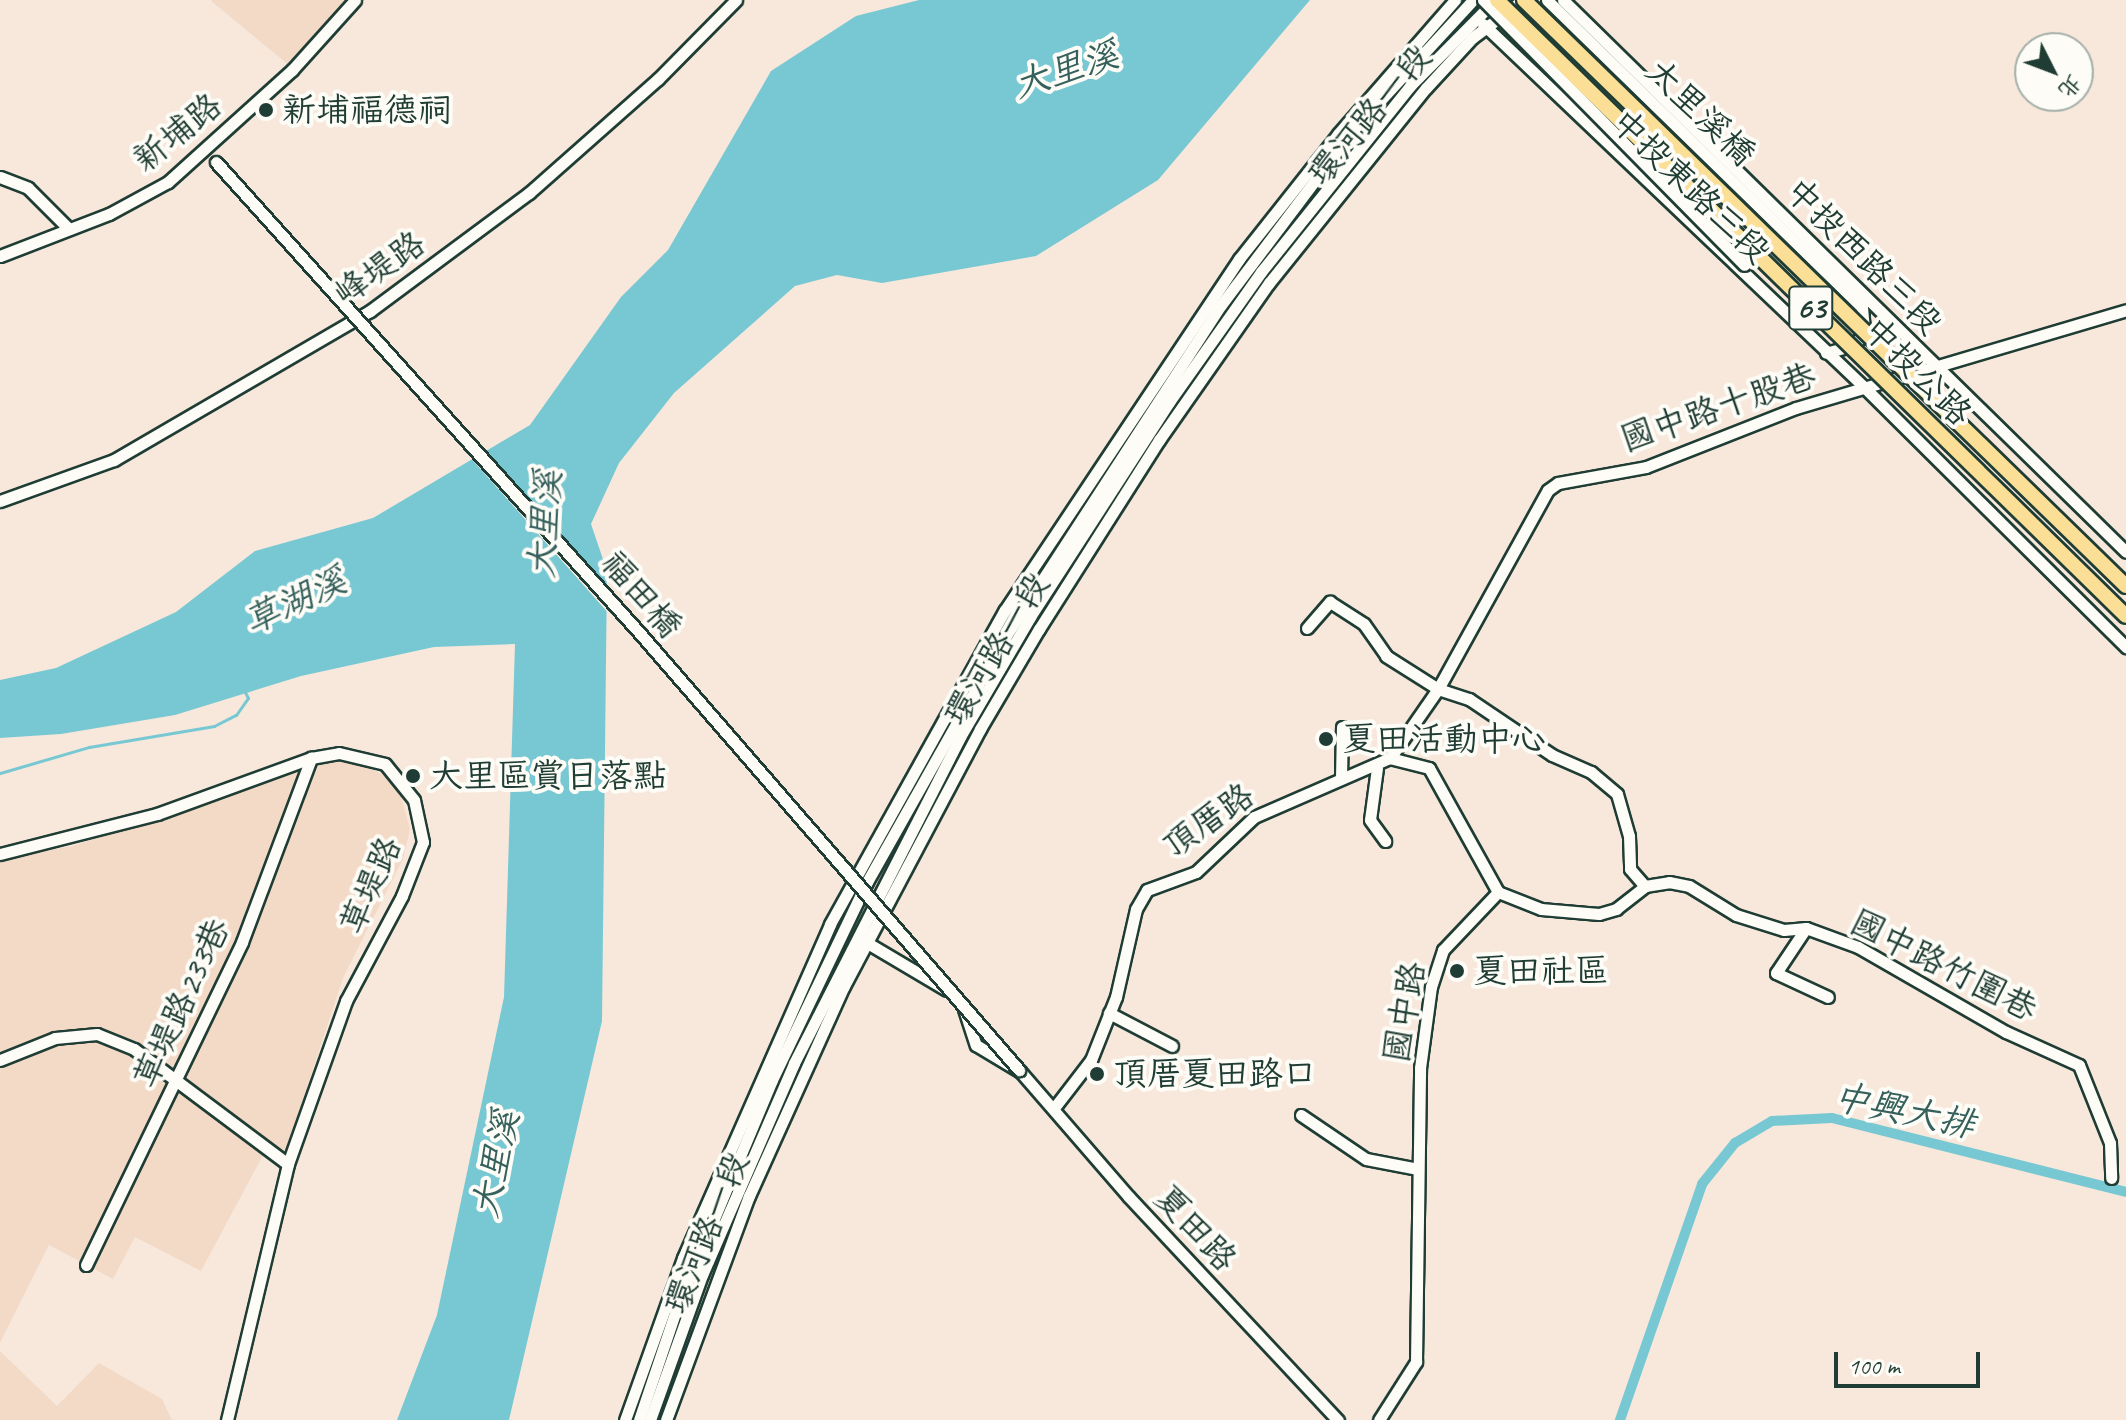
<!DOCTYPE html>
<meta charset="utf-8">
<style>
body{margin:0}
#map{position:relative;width:2126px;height:1420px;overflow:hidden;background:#f7e8db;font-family:Caveat,"LXGW WenKai TC",sans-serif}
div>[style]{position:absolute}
.built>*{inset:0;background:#f3dac7}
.water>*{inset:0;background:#78c8d3}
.pier>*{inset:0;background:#f7e8db}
.stream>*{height:3px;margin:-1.5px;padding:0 1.5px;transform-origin:1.5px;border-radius:1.5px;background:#78c8d3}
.canal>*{height:10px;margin:-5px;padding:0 5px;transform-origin:5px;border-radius:5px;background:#78c8d3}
.roads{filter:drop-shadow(2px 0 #1f3d34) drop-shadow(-2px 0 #1f3d34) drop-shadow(0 2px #1f3d34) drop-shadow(0 -2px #1f3d34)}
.minor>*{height:11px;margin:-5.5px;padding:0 5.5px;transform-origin:5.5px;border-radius:5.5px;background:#fdfcf7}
.bridges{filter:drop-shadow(2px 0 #1f3d34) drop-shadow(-2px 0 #1f3d34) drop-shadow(0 2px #1f3d34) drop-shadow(0 -2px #1f3d34)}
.minor-bridge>*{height:11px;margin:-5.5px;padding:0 5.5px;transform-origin:5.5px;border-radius:5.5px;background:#fdfcf7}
.major-bridge>*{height:14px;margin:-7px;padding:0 7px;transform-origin:7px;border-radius:7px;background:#fbdf96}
.dots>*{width:22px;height:22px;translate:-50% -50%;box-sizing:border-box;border:4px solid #fdfcf7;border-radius:50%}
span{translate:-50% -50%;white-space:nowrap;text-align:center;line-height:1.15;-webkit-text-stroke:8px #fdfcf7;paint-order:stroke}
.shield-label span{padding:2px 6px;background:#fdfcf7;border:2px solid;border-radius:6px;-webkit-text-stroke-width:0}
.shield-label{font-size:32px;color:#1f3d34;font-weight:700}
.poi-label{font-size:34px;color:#1f3d34}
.left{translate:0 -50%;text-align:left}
.street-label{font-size:34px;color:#1f3d34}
.water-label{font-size:36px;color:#35605c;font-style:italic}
.north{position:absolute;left:2014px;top:32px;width:80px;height:80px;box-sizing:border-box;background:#fdfcf7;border:2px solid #a4b0a9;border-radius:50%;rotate:132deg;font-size:22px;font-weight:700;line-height:32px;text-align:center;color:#1f3d34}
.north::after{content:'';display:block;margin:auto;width:28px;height:36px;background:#1f3d34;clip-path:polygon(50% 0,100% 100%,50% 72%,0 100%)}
.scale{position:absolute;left:1834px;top:1352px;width:146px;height:36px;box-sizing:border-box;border:4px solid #1f3d34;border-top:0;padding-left:10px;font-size:24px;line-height:28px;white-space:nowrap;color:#1f3d34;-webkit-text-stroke:6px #fdfcf7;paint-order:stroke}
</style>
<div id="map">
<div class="built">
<i style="clip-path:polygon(347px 0,290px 66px,211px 1px,212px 0)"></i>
<i style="clip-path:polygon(352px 761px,387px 776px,401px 796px,410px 829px,403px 859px,343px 978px,286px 1151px,270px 1142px,201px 1271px,135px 1237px,113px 1279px,49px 1245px,0 1343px,0 859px,72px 846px,318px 764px)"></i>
<i style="clip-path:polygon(0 1351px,57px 1406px,99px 1363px,162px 1399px,172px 1420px,0 1420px)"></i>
</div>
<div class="water">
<i style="clip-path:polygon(919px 0,1310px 0,1158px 180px,1036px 256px,882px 283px,837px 275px,795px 286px,674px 393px,619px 463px,591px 524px,607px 571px,602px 1021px,509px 1420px,397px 1420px,437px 1315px,504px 997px,515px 644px,434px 647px,301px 676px,175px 715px,61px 734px,0 738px,0 680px,56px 668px,176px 612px,255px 551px,373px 518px,530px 425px,621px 297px,668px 250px,771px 71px,856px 16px)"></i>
</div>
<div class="pier">
<i style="clip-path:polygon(484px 448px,611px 591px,610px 615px,469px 456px)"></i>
</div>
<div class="stream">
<i style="left:0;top:773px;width:93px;rotate:-16.3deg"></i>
<i style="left:89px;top:747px;width:127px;rotate:-9.5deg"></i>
<i style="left:214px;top:726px;width:25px;rotate:-27deg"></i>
<i style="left:236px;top:715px;width:21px;rotate:-55deg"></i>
<i style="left:248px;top:698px;width:7px;rotate:-117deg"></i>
</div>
<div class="canal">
<i style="left:1620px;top:1420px;width:250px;rotate:-70.8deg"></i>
<i style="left:1702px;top:1184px;width:53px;rotate:-51.2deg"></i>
<i style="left:1735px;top:1143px;width:43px;rotate:-30.7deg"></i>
<i style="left:1772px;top:1121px;width:60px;rotate:-2.9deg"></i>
<i style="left:1832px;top:1118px;width:303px;rotate:14.1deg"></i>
</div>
<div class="roads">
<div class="minor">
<i style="left:1547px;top:0;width:440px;rotate:44.3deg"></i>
<i style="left:1862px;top:307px;width:24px;rotate:85deg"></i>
<i style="left:1864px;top:331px;width:17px;rotate:123deg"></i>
<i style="left:1855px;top:345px;width:30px;rotate:165deg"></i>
<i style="left:1563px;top:0;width:788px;rotate:44.43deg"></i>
<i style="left:1483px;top:24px;width:525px;rotate:43.61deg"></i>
<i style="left:1863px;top:386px;width:371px;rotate:44.8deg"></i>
<i style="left:0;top:177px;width:30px;rotate:21deg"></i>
<i style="left:28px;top:188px;width:58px;rotate:45deg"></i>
<i style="left:0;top:256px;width:117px;rotate:-21.1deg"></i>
<i style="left:109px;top:214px;width:67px;rotate:-28.5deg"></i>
<i style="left:168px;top:182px;width:167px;rotate:-42.1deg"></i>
<i style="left:292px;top:70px;width:94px;rotate:-48deg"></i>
<i style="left:0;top:501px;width:121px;rotate:-19.8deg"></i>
<i style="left:114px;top:460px;width:296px;rotate:-30.2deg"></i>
<i style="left:370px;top:311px;width:198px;rotate:-36.6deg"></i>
<i style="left:529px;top:193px;width:172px;rotate:-41.5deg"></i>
<i style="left:658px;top:79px;width:111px;rotate:-45.4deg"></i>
<i style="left:1307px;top:628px;width:35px;rotate:-49deg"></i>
<i style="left:1330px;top:602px;width:40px;rotate:32.9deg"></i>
<i style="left:1364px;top:624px;width:39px;rotate:55deg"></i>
<i style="left:1386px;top:656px;width:62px;rotate:32.4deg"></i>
<i style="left:1438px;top:689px;width:33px;rotate:18deg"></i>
<i style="left:1469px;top:699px;width:100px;rotate:34deg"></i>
<i style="left:1552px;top:755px;width:43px;rotate:23.6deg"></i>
<i style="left:1591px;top:772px;width:34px;rotate:40deg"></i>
<i style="left:1617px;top:794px;width:44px;rotate:74.1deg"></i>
<i style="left:1629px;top:836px;width:33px;rotate:88deg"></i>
<i style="left:1630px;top:869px;width:23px;rotate:49deg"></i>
<i style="left:1645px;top:886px;width:24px;rotate:-9deg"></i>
<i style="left:1669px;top:882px;width:20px;rotate:11deg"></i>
<i style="left:1689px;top:886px;width:55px;rotate:31.7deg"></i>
<i style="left:1736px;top:915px;width:50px;rotate:17.4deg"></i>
<i style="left:1784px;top:930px;width:22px;rotate:-5deg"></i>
<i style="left:1806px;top:928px;width:55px;rotate:20.1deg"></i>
<i style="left:1858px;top:947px;width:171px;rotate:29.9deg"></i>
<i style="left:2006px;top:1032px;width:80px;rotate:24.3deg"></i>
<i style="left:2079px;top:1065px;width:84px;rotate:68.3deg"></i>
<i style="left:2110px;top:1143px;width:35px;rotate:88deg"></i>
<i style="left:1377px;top:768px;width:52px;rotate:97.7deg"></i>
<i style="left:1370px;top:820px;width:26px;rotate:54deg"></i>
<i style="left:1341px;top:778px;width:51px;rotate:-88.9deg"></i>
<i style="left:0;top:854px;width:162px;rotate:-14.3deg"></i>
<i style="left:157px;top:814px;width:164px;rotate:-20deg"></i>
<i style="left:311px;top:758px;width:28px;rotate:-10deg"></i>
<i style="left:339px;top:753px;width:47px;rotate:13.4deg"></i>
<i style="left:385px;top:764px;width:46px;rotate:51.1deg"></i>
<i style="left:414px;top:800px;width:43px;rotate:77.9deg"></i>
<i style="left:423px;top:842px;width:58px;rotate:111.3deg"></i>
<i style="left:402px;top:896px;width:119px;rotate:118.1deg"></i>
<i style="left:346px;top:1001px;width:173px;rotate:109.6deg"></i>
<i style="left:288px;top:1164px;width:263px;rotate:103.4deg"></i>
<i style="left:1498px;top:892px;width:46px;rotate:21.6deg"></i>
<i style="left:1541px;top:909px;width:58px;rotate:4.9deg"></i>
<i style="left:1599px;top:914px;width:18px;rotate:-16deg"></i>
<i style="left:1616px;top:909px;width:37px;rotate:-38deg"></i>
<i style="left:1806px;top:928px;width:54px;rotate:123.7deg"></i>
<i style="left:1776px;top:973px;width:57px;rotate:24.8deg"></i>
<i style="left:859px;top:938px;width:102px;rotate:30.6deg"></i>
<i style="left:964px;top:1009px;width:38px;rotate:72deg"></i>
<i style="left:976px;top:1045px;width:52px;rotate:31deg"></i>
<i style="left:1109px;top:1013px;width:71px;rotate:27.6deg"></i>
<i style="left:0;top:1060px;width:59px;rotate:-21.8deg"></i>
<i style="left:55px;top:1038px;width:42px;rotate:-5.4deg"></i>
<i style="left:97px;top:1034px;width:40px;rotate:22deg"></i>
<i style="left:134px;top:1049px;width:192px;rotate:36.8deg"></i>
<i style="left:1019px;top:1070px;width:168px;rotate:49.1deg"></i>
<i style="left:1129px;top:1197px;width:306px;rotate:46.9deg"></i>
<i style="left:1054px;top:1108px;width:61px;rotate:-52.4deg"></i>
<i style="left:1091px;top:1060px;width:68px;rotate:-68.4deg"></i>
<i style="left:1116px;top:997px;width:90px;rotate:-77.2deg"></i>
<i style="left:1136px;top:909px;width:22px;rotate:-60deg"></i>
<i style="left:1147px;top:890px;width:52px;rotate:-20.2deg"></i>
<i style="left:1196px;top:872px;width:80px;rotate:-43.5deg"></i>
<i style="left:1254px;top:817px;width:148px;rotate:-23.5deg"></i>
<i style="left:1390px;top:758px;width:84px;rotate:-55.2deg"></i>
<i style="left:1438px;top:689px;width:227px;rotate:-61.1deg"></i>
<i style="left:1548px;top:490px;width:12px;rotate:-35deg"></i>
<i style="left:1558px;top:483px;width:89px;rotate:-10.3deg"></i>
<i style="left:1646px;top:467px;width:161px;rotate:-21.5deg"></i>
<i style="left:1796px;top:408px;width:344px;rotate:-16.5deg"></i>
<i style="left:1301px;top:1115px;width:78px;rotate:34.1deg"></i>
<i style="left:1366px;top:1159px;width:53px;rotate:10.9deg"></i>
<i style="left:86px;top:1265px;width:359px;rotate:-64.2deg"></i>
<i style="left:242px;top:942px;width:197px;rotate:-69.4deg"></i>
<i style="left:625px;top:1420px;width:172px;rotate:-70.3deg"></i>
<i style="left:683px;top:1258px;width:365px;rotate:-66.2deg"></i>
<i style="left:830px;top:924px;width:359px;rotate:-60.9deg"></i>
<i style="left:1005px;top:610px;width:422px;rotate:-56.3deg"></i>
<i style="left:1239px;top:259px;width:159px;rotate:-51.6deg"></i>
<i style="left:1338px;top:134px;width:178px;rotate:-48.9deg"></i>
<i style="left:639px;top:1420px;width:119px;rotate:-71.4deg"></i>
<i style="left:677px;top:1307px;width:246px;rotate:-67.3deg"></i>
<i style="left:772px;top:1080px;width:220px;rotate:-64.4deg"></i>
<i style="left:867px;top:882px;width:275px;rotate:-60.6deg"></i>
<i style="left:1002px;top:642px;width:402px;rotate:-57deg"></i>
<i style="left:1221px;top:305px;width:219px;rotate:-53deg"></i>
<i style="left:1353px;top:130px;width:177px;rotate:-47.3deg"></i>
<i style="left:650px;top:1420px;width:154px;rotate:-70.3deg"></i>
<i style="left:702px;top:1275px;width:231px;rotate:-66.5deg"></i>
<i style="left:794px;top:1063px;width:366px;rotate:-63deg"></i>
<i style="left:960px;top:737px;width:139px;rotate:-59.7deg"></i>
<i style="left:1030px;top:617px;width:256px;rotate:-57.1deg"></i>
<i style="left:1169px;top:402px;width:159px;rotate:-54.7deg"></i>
<i style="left:1261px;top:272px;width:238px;rotate:-51.3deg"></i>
<i style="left:1410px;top:86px;width:120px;rotate:-45.3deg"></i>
<i style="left:666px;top:1420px;width:239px;rotate:-69.7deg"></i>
<i style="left:749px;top:1196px;width:230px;rotate:-65.7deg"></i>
<i style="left:844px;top:986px;width:291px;rotate:-62.1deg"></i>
<i style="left:980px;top:729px;width:116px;rotate:-59.5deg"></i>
<i style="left:1039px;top:629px;width:224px;rotate:-57.6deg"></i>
<i style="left:1159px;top:440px;width:192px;rotate:-55deg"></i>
<i style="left:1269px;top:283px;width:250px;rotate:-51.2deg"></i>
<i style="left:1426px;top:88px;width:68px;rotate:-47.4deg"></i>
<i style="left:1472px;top:38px;width:64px;rotate:-36.7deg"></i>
<i style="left:1379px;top:1420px;width:69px;rotate:-57.5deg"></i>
<i style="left:1416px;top:1362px;width:294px;rotate:-89.2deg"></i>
<i style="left:1420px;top:1068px;width:82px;rotate:-82.3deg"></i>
<i style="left:1431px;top:987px;width:39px;rotate:-72deg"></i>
<i style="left:1443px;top:950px;width:80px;rotate:-46.5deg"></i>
<i style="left:1498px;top:892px;width:142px;rotate:-119.1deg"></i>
<i style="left:1429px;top:768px;width:40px;rotate:-165.6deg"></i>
</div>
</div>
<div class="bridges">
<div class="minor-bridge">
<i style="left:1483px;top:0;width:372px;rotate:45.4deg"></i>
<i style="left:216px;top:162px;width:629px;rotate:48.03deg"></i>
<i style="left:637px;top:630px;width:583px;rotate:49.04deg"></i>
</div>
<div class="major-bridge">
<i style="left:1497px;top:0;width:880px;rotate:44.4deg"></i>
<i style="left:1524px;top:0;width:840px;rotate:44.23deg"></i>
</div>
</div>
<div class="dots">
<i style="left:266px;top:110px;background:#1f3d34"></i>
<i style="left:1326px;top:739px;background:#1f3d34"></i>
<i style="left:413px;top:776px;background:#1f3d34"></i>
<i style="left:1457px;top:971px;background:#1f3d34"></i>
<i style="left:1097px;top:1074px;background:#1f3d34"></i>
</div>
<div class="shield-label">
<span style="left:1811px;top:308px">63</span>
</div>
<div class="poi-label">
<span class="left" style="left:282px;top:110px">新埔福德祠</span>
<span class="left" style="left:1342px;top:739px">夏田活動中心</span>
<span class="left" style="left:429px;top:776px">大里區賞日落點</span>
<span class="left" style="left:1473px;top:971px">夏田社區</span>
<span class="left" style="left:1113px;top:1074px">頂厝夏田路口</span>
</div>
<div class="street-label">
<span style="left:1701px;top:112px;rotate:44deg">大里溪橋</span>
<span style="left:1369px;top:115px;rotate:-50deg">環河路一段</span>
<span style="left:177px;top:132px;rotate:-39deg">新埔路</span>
<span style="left:1691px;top:186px;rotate:44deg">中投東路三段</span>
<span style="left:1864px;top:256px;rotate:45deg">中投西路三段</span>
<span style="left:379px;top:268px;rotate:-35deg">峰堤路</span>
<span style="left:1918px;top:371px;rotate:45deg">中投公路</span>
<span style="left:1718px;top:407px;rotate:-19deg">國中路十股巷</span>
<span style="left:642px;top:594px;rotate:49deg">福田橋</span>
<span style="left:996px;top:649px;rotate:-59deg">環河路一段</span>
<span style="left:1208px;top:820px;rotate:-35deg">頂厝路</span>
<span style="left:370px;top:885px;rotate:-66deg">草堤路</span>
<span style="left:1944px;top:965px;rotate:27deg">國中路竹圍巷</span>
<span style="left:181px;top:1003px;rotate:-65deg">草堤路233巷</span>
<span style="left:1404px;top:1012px;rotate:-80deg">國中路</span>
<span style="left:1196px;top:1228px;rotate:47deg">夏田路</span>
<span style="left:706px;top:1233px;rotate:-68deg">環河路一段</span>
</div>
<div class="water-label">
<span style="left:1066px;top:70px;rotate:-18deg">大里溪</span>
<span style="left:545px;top:524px;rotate:-86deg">大里溪</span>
<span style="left:295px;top:601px;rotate:-25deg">草湖溪</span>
<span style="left:1904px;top:1111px;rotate:12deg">中興大排</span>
<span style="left:496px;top:1164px;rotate:-78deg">大里溪</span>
</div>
<div class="north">北</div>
<div class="scale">100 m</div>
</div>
